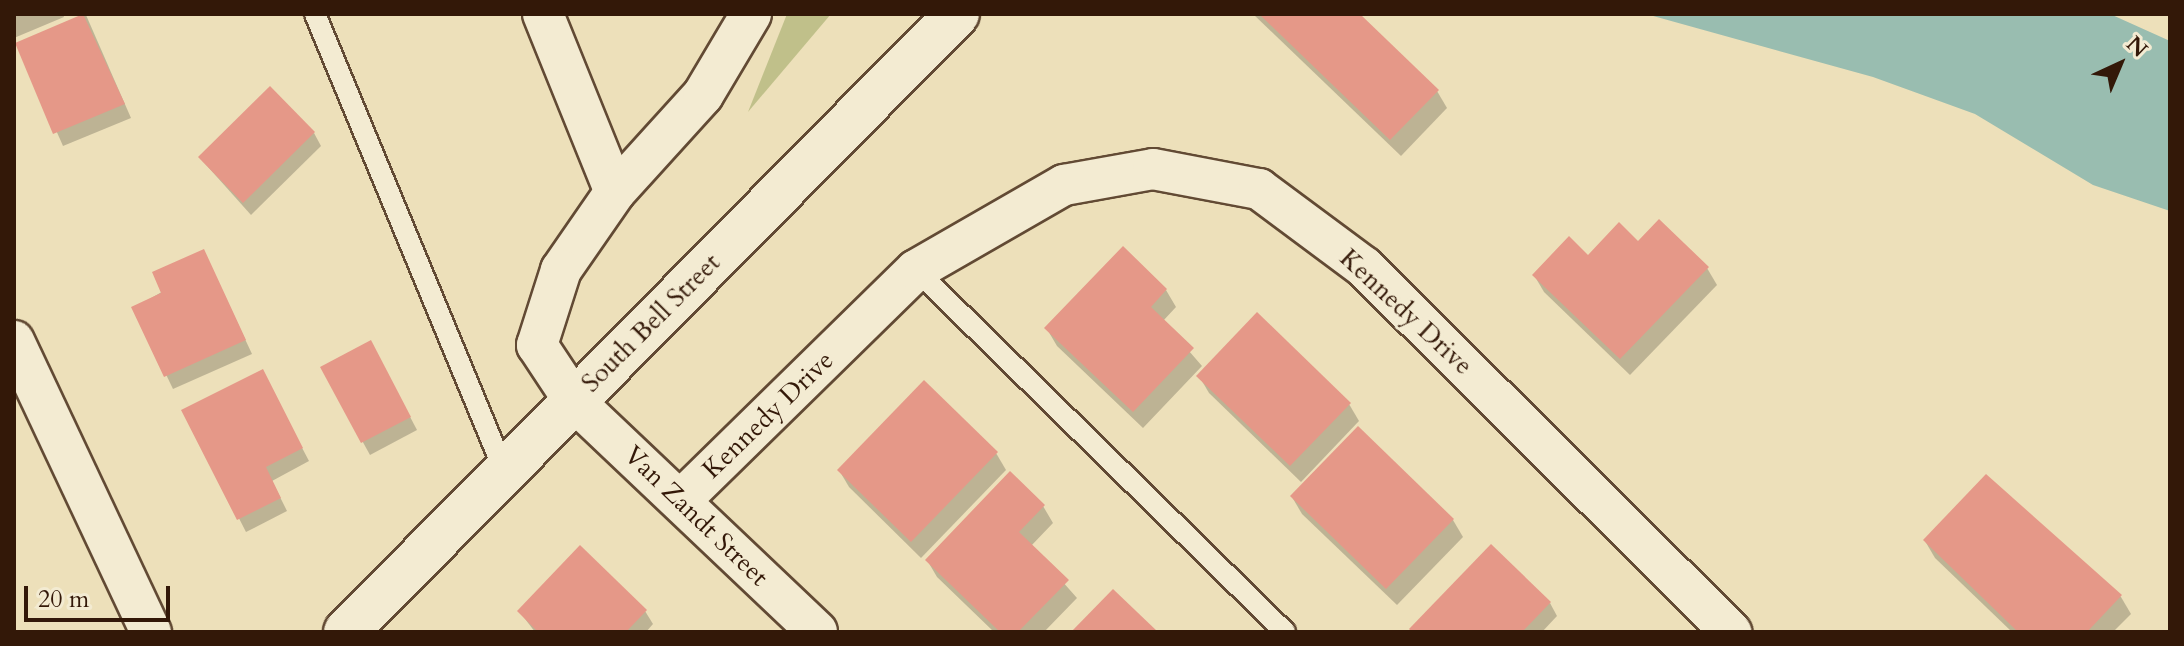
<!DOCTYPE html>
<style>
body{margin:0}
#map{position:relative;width:2184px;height:646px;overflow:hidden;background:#ede0ba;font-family:Cardo,serif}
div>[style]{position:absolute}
.green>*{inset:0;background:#c0c08a}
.water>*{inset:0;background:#99bdb0}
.shadow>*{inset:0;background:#0003}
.building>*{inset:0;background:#e59888}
.roads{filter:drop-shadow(2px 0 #624a34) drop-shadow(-2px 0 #624a34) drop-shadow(0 2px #624a34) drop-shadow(0 -2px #624a34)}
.lane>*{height:20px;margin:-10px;padding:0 10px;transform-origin:10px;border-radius:10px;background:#f3ebd2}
.street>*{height:40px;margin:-20px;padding:0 20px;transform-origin:20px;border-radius:20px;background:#f3ebd2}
.secondary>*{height:44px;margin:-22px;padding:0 22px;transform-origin:22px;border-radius:22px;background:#f3ebd2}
span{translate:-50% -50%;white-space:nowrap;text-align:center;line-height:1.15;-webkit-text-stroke:6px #f3ebd2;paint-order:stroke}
.street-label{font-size:26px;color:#331808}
.frame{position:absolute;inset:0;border:16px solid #331808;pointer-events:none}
.north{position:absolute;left:2080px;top:24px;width:80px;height:80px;-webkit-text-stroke:6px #f3ebd2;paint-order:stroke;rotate:44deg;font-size:22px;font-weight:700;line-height:32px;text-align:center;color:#331808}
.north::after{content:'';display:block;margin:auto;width:28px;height:36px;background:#331808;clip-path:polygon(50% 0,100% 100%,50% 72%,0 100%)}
.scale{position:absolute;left:24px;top:586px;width:146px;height:36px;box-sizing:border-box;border:4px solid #331808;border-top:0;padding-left:10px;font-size:24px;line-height:28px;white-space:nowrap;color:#331808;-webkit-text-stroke:6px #f3ebd2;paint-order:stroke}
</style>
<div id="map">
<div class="green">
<i style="clip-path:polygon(787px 14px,831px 14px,748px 112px)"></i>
</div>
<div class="water">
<i style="clip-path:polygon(1646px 14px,2110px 14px,2170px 41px,2170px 211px,2093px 185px,1975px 114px,1873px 77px)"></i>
</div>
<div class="shadow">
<i style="clip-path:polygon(14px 14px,63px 14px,64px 17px,14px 38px)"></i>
<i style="clip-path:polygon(1253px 14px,1357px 14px,1437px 91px,1447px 108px,1401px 156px)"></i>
<i style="clip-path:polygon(86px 15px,131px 118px,63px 146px,18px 44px)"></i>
<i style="clip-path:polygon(314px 133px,321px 146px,251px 215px,200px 158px)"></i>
<i style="clip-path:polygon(1638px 244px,1707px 268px,1717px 285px,1630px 375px,1544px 292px,1534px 275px)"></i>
<i style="clip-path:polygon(210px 264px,252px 354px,173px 389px,134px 308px)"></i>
<i style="clip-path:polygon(1166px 290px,1176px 307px,1163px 321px,1202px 366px,1143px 428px,1057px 346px,1047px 329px)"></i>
<i style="clip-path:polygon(378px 356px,417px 430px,370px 455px,322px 368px)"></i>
<i style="clip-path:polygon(1199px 376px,1349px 404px,1359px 421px,1301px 482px,1209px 393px)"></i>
<i style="clip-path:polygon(269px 385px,309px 461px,272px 481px,287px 511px,246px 532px,184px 411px)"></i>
<i style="clip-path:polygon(996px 453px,1006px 470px,921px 558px,849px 487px,839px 470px)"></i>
<i style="clip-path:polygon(1987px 477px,2121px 597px,2131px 614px,2113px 632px,2012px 632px,1935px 558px,1925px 541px)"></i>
<i style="clip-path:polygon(1292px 497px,1453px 520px,1463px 537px,1397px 605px,1302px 514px)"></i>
<i style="clip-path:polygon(1043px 506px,1053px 523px,1031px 546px,1077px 598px,1044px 632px,994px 632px,937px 577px,927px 560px)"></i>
<i style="clip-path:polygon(1550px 603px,1557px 616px,1542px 632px,1413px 632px)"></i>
<i style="clip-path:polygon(519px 611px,645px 611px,653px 624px,646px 632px,535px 632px)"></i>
</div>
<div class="building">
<i style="clip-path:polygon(83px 14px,125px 104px,53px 134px,15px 43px)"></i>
<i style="clip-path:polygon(1259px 14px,1360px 14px,1439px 90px,1390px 140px)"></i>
<i style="clip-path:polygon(270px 86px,315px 132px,243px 203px,198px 157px)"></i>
<i style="clip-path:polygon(1659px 219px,1709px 267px,1620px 359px,1532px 275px,1569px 236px,1588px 255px,1619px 222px,1638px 241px)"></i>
<i style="clip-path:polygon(1123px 246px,1167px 289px,1151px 307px,1194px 348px,1133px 412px,1044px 328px)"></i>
<i style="clip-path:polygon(204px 249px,246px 340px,164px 377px,131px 307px,161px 293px,152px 272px)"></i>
<i style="clip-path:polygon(1257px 312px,1351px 403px,1290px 466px,1196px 376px)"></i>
<i style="clip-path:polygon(371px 340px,411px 417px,361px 443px,320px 367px)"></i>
<i style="clip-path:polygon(263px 369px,303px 448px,266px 467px,281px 498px,237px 520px,181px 410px)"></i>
<i style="clip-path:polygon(924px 380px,998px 452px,911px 542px,837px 470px)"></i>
<i style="clip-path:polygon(1358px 426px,1454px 519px,1386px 589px,1290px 496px)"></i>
<i style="clip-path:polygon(1010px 471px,1045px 505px,1019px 532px,1069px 580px,1018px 632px,1000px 632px,925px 560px)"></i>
<i style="clip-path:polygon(1986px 474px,2122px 595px,2087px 632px,2018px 632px,1923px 540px)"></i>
<i style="clip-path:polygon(1491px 544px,1551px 602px,1522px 632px,1412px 632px,1409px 629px)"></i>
<i style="clip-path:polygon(580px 545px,647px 610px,626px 632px,538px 632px,517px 611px)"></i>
<i style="clip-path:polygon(1113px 589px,1158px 632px,1071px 632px)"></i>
</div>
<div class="roads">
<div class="lane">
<i style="left:315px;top:14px;width:496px;rotate:67.5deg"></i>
<i style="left:916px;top:270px;width:517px;rotate:44.45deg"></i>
</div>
<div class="street">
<i style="left:543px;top:14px;width:192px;rotate:68deg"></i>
<i style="left:615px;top:192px;width:95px;rotate:124.7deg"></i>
<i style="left:561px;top:270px;width:79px;rotate:107.7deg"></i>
<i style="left:537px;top:345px;width:67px;rotate:56.5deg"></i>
<i style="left:574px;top:401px;width:335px;rotate:43.5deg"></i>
<i style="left:615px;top:192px;width:131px;rotate:-47.8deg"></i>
<i style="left:703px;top:95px;width:94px;rotate:-59.3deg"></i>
<i style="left:14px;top:341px;width:322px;rotate:64.8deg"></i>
<i style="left:682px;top:499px;width:327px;rotate:-44.4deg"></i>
<i style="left:916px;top:270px;width:171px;rotate:-29.9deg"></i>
<i style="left:1064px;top:185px;width:90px;rotate:-10.2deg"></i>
<i style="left:1153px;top:169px;width:108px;rotate:10.7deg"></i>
<i style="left:1259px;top:189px;width:131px;rotate:36.6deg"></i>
<i style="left:1364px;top:267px;width:518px;rotate:44.84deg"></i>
</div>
<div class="secondary">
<i style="left:346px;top:632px;width:869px;rotate:-45.33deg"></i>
</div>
</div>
<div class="street-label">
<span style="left:1406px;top:312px;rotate:43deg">Kennedy Drive</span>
<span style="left:651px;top:323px;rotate:-45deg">South Bell Street</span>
<span style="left:768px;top:415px;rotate:-44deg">Kennedy Drive</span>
<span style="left:696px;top:516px;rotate:44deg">Van Zandt Street</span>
</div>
<div class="frame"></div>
<div class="north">N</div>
<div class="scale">20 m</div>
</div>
